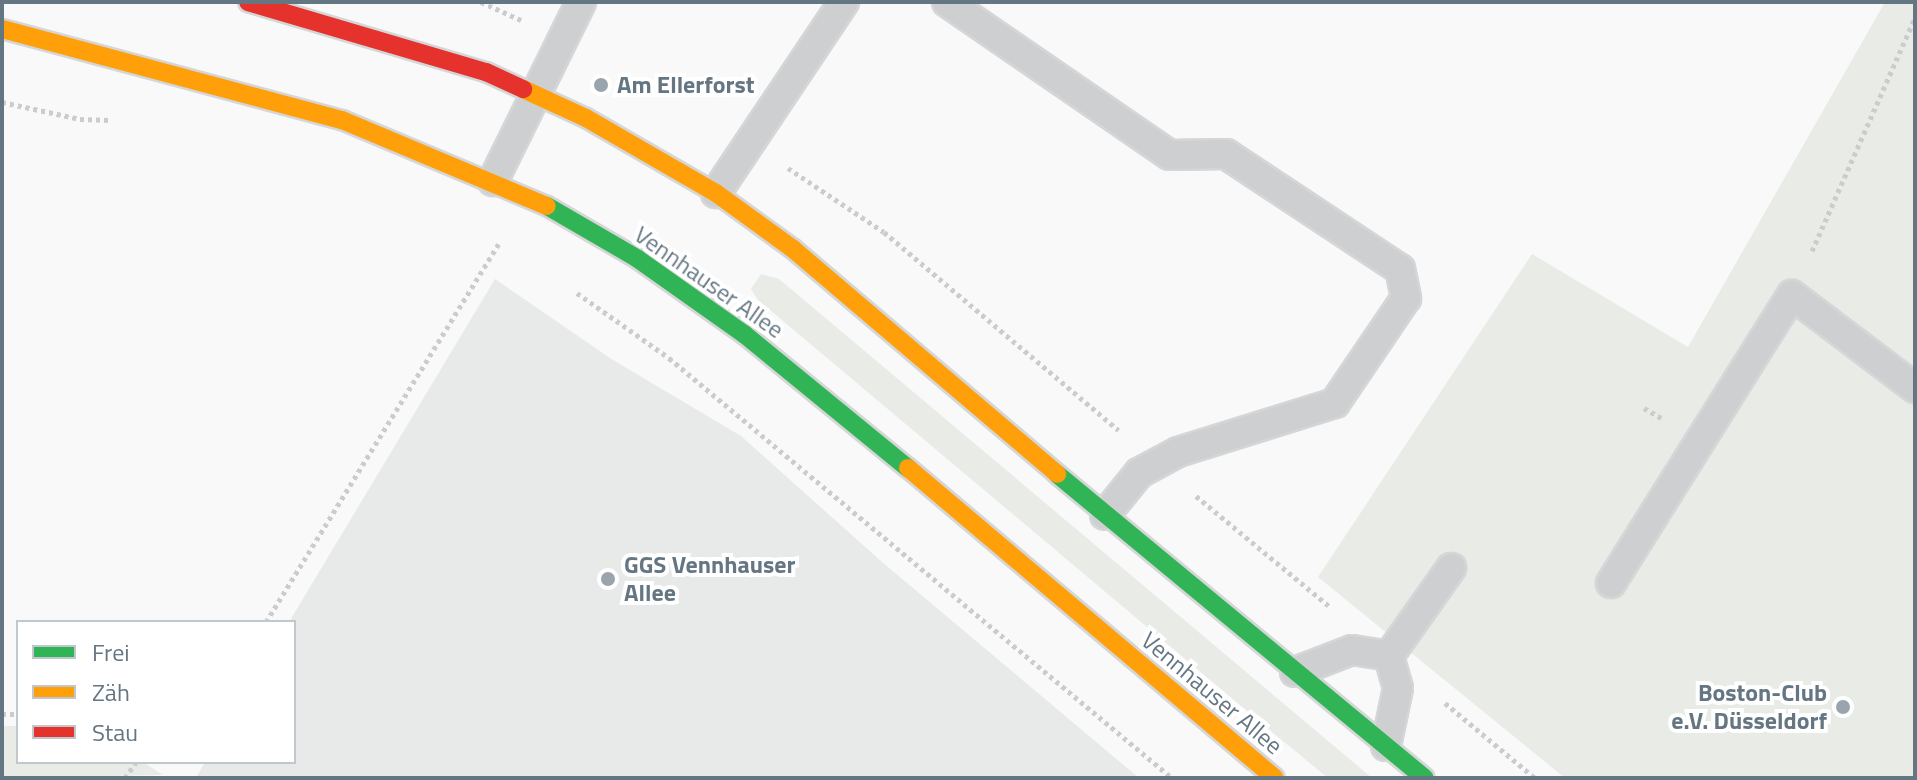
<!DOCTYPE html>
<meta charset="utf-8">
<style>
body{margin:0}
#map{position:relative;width:1917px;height:780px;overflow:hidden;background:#f9f9f9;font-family:"Titillium Web",sans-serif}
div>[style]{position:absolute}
.built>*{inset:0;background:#e8e9e9}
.green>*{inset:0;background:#e8ebe6}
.path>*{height:5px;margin-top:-2.5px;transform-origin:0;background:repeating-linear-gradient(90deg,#cbcccd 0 4px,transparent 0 8px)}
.roads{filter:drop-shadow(2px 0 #d5d6d7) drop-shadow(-2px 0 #d5d6d7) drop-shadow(0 2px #d5d6d7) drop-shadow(0 -2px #d5d6d7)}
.lane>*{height:28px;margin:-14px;padding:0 14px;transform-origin:14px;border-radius:14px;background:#cecfd0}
.fast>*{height:18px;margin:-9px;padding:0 9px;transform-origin:9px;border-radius:9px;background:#30b455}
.slow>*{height:18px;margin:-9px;padding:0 9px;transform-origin:9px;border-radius:9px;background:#ff9f0a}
.jam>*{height:18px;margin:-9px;padding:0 9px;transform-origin:9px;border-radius:9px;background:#e5322d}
.dots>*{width:22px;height:22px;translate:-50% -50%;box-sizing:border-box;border:4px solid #fff;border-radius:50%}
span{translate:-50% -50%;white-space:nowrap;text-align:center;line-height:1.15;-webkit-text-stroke:8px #fff;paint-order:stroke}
.poi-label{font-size:24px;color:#657683;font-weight:700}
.left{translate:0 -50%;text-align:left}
.right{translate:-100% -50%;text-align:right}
.street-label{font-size:24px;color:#657683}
.frame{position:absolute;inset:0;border:4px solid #657683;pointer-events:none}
.legend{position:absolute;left:16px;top:620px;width:280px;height:144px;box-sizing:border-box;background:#fff;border:2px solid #c1c8cd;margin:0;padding:10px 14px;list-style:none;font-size:24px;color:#657683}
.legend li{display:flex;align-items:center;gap:16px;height:40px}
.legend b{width:40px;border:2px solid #c1c8cd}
</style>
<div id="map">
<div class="built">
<i style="clip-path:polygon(495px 279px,613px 360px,741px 436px,882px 562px,1139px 778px,196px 778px,205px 762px,294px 762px,294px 622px,289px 622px)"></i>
</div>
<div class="green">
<i style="clip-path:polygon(1885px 2px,1915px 2px,1915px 778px,1565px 778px,1318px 577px,1532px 254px,1688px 347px)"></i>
<i style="clip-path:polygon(761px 274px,779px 279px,1372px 778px,1328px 778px,1272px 732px,758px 300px,751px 289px)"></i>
<i style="clip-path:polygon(2px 726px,18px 726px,18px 762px,143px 762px,163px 775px,2px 778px)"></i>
</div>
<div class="path">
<i style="left:481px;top:2px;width:44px;rotate:24.2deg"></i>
<i style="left:2px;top:102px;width:80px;rotate:12.3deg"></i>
<i style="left:80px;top:119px;width:31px;rotate:2deg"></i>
<i style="left:788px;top:168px;width:115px;rotate:33.7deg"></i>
<i style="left:884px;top:232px;width:307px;rotate:40.2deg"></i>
<i style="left:1812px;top:251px;width:255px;rotate:-66.2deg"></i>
<i style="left:577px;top:293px;width:113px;rotate:35.2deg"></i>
<i style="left:669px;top:358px;width:655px;rotate:39.86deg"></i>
<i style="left:1644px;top:408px;width:20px;rotate:30deg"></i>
<i style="left:1196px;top:496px;width:174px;rotate:39.6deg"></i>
<i style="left:266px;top:622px;width:444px;rotate:-58.4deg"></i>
<i style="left:1445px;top:703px;width:117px;rotate:39.8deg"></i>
<i style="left:2px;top:714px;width:16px"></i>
<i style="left:125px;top:778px;width:19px;rotate:-55deg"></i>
</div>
<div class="roads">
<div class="lane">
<i style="left:947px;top:2px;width:270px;rotate:34.5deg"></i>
<i style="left:1170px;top:155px;width:56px;rotate:-1deg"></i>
<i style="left:1226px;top:154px;width:209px;rotate:33.5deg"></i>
<i style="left:1400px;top:269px;width:30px;rotate:78deg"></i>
<i style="left:1406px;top:298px;width:127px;rotate:124.1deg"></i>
<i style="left:1335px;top:403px;width:164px;rotate:162.7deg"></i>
<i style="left:1178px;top:452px;width:44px;rotate:151.7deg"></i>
<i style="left:1139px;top:473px;width:54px;rotate:129deg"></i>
<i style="left:493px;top:181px;width:199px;rotate:-63.8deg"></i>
<i style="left:716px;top:193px;width:230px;rotate:-56.2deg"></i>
<i style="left:1611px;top:583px;width:340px;rotate:-57.9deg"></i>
<i style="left:1792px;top:295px;width:154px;rotate:37.1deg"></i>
<i style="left:1389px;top:656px;width:108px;rotate:-54.8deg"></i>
<i style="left:1295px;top:672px;width:61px;rotate:-21.1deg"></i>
<i style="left:1352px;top:650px;width:37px;rotate:9deg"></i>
<i style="left:1386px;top:746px;width:59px;rotate:-78.3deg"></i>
<i style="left:1398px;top:688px;width:33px;rotate:-106deg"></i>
</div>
<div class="fast">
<i style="left:547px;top:206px;width:105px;rotate:30.2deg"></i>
<i style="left:638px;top:259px;width:130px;rotate:35.3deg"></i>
<i style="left:744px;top:334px;width:212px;rotate:39.3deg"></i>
<i style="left:1057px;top:474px;width:477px;rotate:39.6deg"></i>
</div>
<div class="slow">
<i style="left:2px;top:29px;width:352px;rotate:15deg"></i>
<i style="left:342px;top:120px;width:222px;rotate:22.8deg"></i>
<i style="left:523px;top:89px;width:69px;rotate:24.7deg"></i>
<i style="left:586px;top:118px;width:150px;rotate:30deg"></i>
<i style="left:716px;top:193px;width:95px;rotate:36deg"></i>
<i style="left:793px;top:249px;width:347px;rotate:40.4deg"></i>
<i style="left:908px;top:468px;width:480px;rotate:40.2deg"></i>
</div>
<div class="jam">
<i style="left:248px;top:2px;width:248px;rotate:16.4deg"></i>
<i style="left:486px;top:72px;width:41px;rotate:24.7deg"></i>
</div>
</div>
<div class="dots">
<i style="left:601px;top:85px;background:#99a4ac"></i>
<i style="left:608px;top:579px;background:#99a4ac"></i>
<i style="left:1843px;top:707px;background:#99a4ac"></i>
</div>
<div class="poi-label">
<span class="left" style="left:617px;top:85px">Am Ellerforst</span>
<span class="left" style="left:624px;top:579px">GGS Vennhauser<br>Allee</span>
<span class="right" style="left:1827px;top:707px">Boston-Club<br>e.V. Düsseldorf</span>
</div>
<div class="street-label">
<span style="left:709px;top:282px;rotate:35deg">Vennhauser Allee</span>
<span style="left:1212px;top:693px;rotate:40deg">Vennhauser Allee</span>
</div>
<div class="frame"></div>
<ul class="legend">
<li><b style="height:10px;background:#30b455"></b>Frei</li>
<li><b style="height:10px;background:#ff9f0a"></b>Zäh</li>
<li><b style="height:10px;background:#e5322d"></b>Stau</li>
</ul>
</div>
